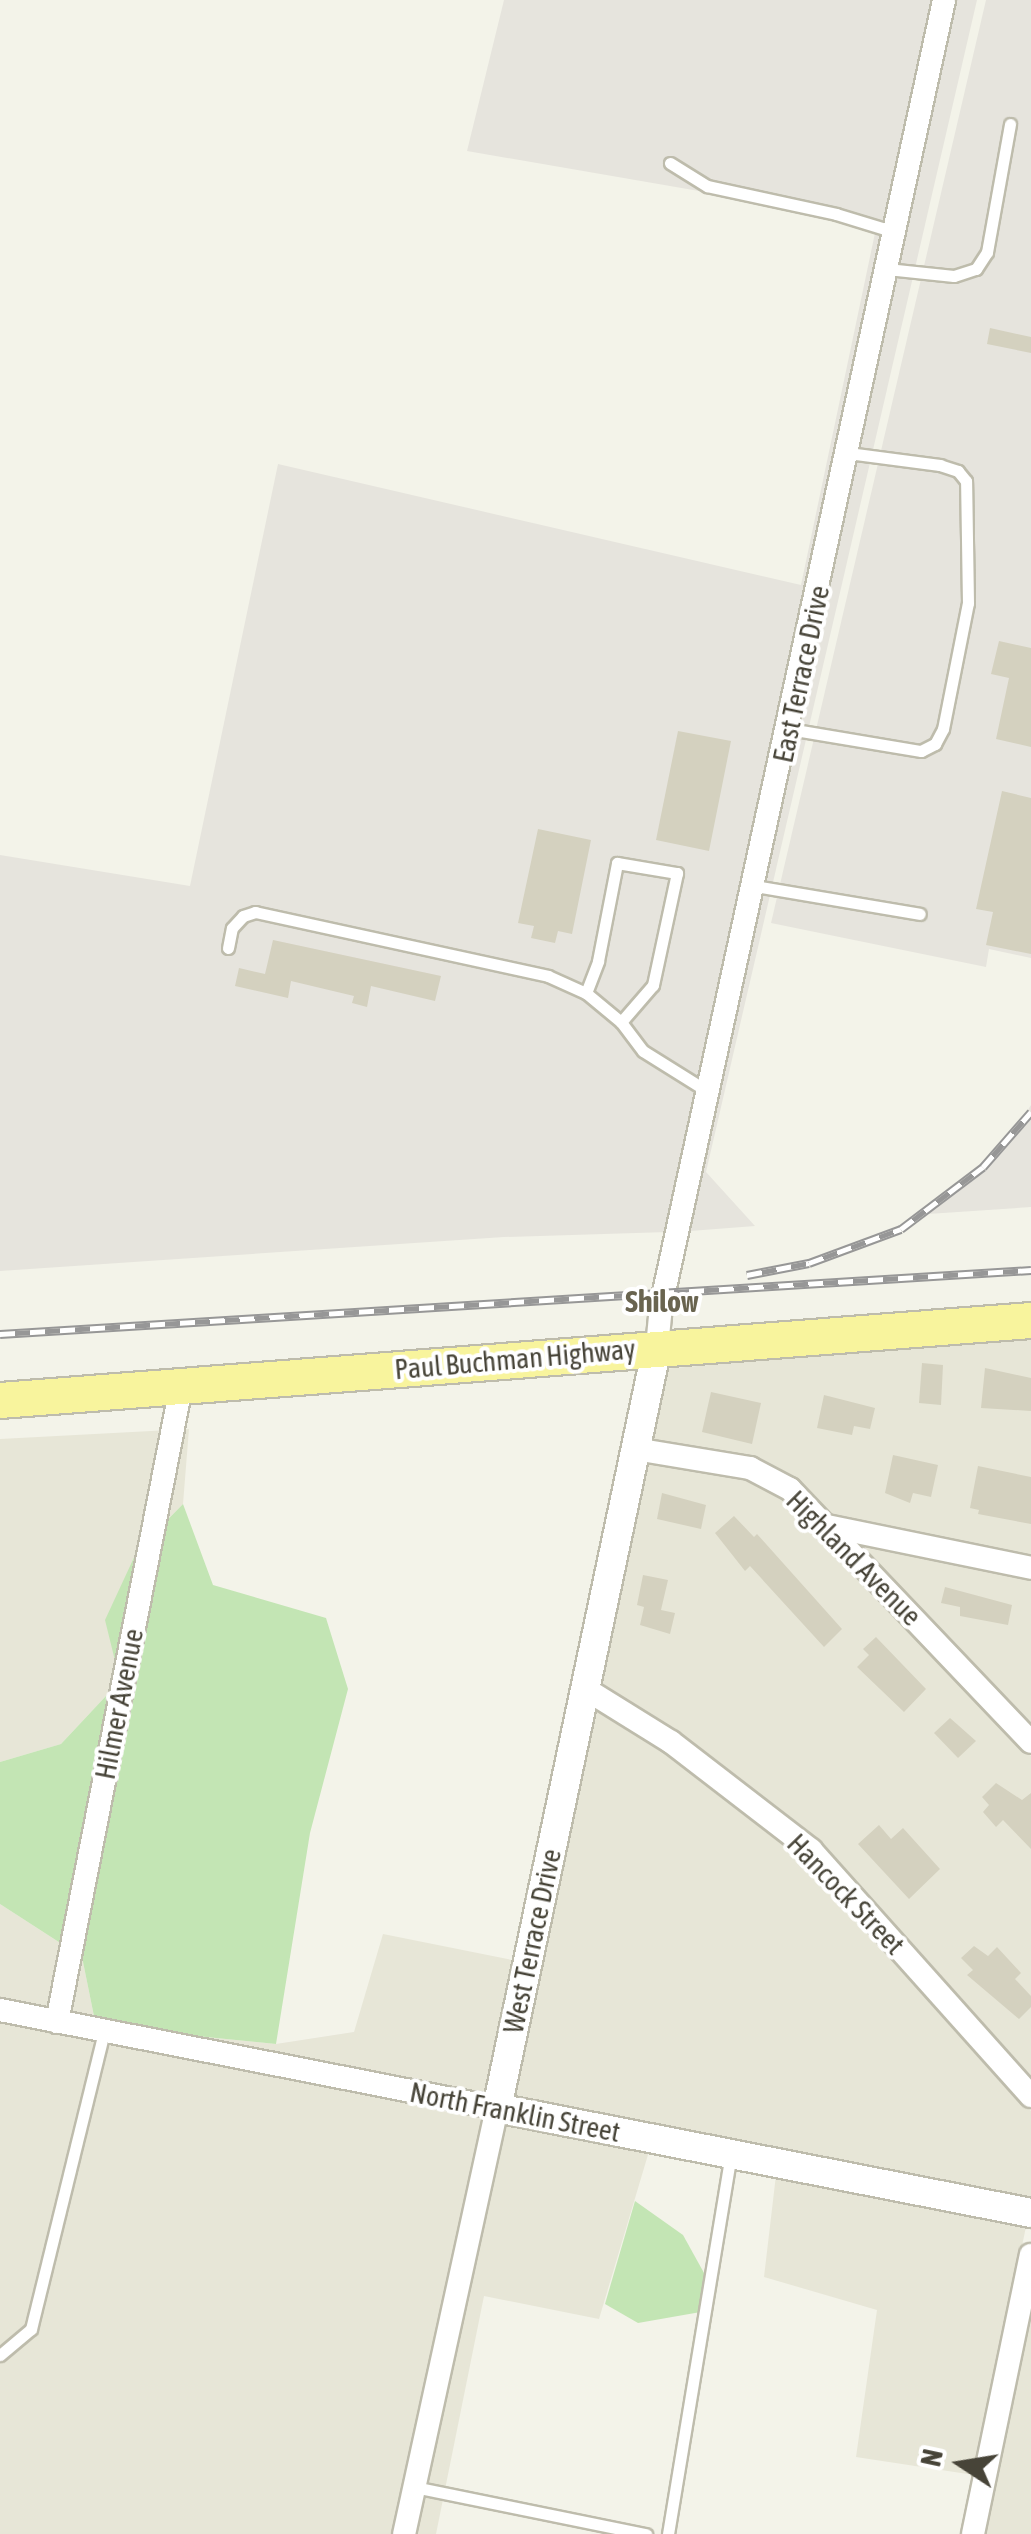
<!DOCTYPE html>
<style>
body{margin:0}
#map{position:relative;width:1031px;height:2534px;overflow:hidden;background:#f3f3e9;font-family:"Asap Condensed",sans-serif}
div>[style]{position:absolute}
.residential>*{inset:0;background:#e7e6d7}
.industrial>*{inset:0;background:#e6e4dd}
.green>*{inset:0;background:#c3e5b4}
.building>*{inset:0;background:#d4d1bf}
.roads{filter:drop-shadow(2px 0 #bebcac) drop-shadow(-2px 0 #bebcac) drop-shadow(0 2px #bebcac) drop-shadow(0 -2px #bebcac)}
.service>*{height:11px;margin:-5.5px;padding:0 5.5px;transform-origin:5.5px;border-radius:5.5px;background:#fff}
.minor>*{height:22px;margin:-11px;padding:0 11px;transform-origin:11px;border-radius:11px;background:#fff}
.tertiary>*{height:28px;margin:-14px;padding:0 14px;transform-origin:14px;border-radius:14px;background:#fff}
.primary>*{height:35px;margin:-17.5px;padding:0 17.5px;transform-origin:17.5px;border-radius:17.5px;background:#f8f49d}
.rail>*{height:9px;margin-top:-4.5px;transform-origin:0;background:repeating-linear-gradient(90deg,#fff 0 15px,#979797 0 30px);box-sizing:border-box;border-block:2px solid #979797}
span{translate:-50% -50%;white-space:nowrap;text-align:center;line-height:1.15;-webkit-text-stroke:8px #fff;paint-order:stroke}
.street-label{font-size:28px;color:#474438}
.neighbourhood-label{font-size:30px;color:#69644f;font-weight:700}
.north{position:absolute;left:911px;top:2414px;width:100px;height:100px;-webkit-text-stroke:8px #fff;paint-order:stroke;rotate:282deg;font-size:28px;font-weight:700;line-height:40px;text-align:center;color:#474438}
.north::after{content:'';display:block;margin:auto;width:35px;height:45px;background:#474438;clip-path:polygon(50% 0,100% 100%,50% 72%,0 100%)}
</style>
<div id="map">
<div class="residential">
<i style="clip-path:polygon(1031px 1337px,1031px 1558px,832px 1517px,798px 1483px,648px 1441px,663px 1369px)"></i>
<i style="clip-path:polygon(189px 1429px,183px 1504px,137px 1551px,120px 1681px,61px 1744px,0 1762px,0 1439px)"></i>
<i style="clip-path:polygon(644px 1460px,746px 1477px,783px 1497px,1031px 1756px,1031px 2081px,819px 1845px,596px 1684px)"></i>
<i style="clip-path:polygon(855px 1541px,1031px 1577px,1031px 1727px)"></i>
<i style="clip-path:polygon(592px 1704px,665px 1749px,804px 1857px,1031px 2111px,1031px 2203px,511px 2098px)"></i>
<i style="clip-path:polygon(0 1904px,82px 1957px,96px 2026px,276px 2044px,354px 2032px,383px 1934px,517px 1961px,485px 2116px,650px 2148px,599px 2319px,484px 2296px,436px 2534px,0 2534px)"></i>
<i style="clip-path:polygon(776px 2175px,1027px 2222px,974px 2475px,856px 2457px,877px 2310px,764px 2277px)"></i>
<i style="clip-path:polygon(1031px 2308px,1031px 2534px,984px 2534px)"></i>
</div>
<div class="industrial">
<i style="clip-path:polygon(504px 0,933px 0,668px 1232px,504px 1237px,0 1271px,0 855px,190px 886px,278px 464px,801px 585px,875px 233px,786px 206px,467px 151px)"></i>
<i style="clip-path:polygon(955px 0,977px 0,706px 1172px,755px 1226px,690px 1231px)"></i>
<i style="clip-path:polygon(986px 0,1031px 0,1031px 958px,989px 949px,986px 967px,771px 923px)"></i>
<i style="clip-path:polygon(1031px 1105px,1031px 1207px,913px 1215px,975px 1169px,1019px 1124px)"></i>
</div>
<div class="green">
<i style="clip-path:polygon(183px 1504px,213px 1585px,326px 1618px,348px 1689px,310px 1833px,276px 2044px,96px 2026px,82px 1957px,0 1904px,0 1762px,61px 1744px,120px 1681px,105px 1620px,137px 1551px)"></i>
<i style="clip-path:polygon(635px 2201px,683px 2235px,709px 2282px,712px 2310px,638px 2323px,605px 2304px)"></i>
</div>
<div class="building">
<i style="clip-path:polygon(990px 328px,1031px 337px,1031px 353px,987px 344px)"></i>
<i style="clip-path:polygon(999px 641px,1031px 648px,1031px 747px,996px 739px,1009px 678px,991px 674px)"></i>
<i style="clip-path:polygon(678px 731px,731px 741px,709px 851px,656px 840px)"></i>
<i style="clip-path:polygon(1002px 791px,1031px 798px,1031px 954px,986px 945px,993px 912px,976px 909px)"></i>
<i style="clip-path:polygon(538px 829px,591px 840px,572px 934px,558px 931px,555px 943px,531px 938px,534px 926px,518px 923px)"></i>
<i style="clip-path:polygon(273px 940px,441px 976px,435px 1001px,371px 986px,367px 1007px,352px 1003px,354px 996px,291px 981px,288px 998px,235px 986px,239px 968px,265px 974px)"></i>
<i style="clip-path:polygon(922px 1363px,943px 1365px,941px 1405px,919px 1403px)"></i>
<i style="clip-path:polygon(985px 1368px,1031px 1378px,1031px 1411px,981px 1408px)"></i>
<i style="clip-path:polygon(711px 1392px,761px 1403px,752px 1444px,702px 1432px)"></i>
<i style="clip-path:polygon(824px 1395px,875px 1408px,870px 1429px,854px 1426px,852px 1435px,817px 1428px)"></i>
<i style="clip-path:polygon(893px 1455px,938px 1465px,931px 1497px,913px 1493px,910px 1503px,885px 1493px)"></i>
<i style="clip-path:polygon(978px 1466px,1031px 1477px,1031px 1524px,978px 1514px,979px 1510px,970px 1508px)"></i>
<i style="clip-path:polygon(662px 1493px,706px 1505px,701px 1529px,657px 1519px)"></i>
<i style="clip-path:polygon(734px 1516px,754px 1537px,757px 1534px,842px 1629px,824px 1647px,750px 1566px,745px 1571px,715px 1533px)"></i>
<i style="clip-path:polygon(643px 1575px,668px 1580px,661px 1610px,675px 1613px,670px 1634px,640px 1625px,644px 1607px,637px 1605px)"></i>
<i style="clip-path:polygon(945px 1587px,1012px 1605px,1008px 1625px,960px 1616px,960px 1607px,941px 1603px)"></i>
<i style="clip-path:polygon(876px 1637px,926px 1689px,904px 1712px,857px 1667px,869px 1655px,863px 1649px)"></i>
<i style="clip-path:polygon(950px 1718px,976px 1741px,958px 1758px,934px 1733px)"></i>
<i style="clip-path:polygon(996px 1783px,1022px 1800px,1031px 1793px,1031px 1849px,1003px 1820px,996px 1827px,983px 1812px,989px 1805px,982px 1797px)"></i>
<i style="clip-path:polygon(879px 1825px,891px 1839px,903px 1828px,940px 1869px,909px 1899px,858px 1844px)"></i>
<i style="clip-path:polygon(974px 1946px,988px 1956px,997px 1947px,1021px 1973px,1015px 1979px,1031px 1996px,1031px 2007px,1019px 2019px,967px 1975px,973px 1970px,961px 1958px)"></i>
</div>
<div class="roads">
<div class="service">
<i style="left:670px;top:163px;width:44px;rotate:31.9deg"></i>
<i style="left:707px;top:186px;width:132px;rotate:12.2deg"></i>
<i style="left:836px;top:214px;width:62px;rotate:17deg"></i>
<i style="left:887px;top:269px;width:67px;rotate:6deg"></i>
<i style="left:954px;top:276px;width:23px;rotate:-18deg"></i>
<i style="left:976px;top:269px;width:20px;rotate:-57deg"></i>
<i style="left:987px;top:252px;width:130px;rotate:-79.8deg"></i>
<i style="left:789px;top:729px;width:134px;rotate:9.5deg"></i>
<i style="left:921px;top:751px;width:16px;rotate:-27deg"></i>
<i style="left:935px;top:744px;width:17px;rotate:-62deg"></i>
<i style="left:943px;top:729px;width:128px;rotate:-78.8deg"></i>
<i style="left:968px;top:603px;width:122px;rotate:-90.9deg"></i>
<i style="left:966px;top:481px;width:13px;rotate:-129deg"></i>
<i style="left:958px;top:471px;width:19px;rotate:-162deg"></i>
<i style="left:940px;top:465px;width:93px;rotate:-172.6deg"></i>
<i style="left:755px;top:886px;width:167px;rotate:9.6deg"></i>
<i style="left:228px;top:948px;width:20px;rotate:-79deg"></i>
<i style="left:232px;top:928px;width:16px;rotate:-47deg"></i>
<i style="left:243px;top:916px;width:13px;rotate:-18deg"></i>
<i style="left:255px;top:912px;width:300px;rotate:12.3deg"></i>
<i style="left:548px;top:976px;width:42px;rotate:24.1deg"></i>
<i style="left:586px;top:993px;width:45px;rotate:39.6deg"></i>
<i style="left:621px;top:1022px;width:36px;rotate:53deg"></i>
<i style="left:643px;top:1051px;width:75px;rotate:32deg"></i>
<i style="left:586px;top:993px;width:34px;rotate:-69deg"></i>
<i style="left:598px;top:961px;width:100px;rotate:-79deg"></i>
<i style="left:617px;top:863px;width:61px;rotate:9.5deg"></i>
<i style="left:677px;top:873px;width:115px;rotate:102.1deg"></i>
<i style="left:653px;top:985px;width:49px;rotate:130.9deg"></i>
<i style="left:0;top:2355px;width:40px;rotate:-40deg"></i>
<i style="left:31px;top:2329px;width:307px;rotate:-76.2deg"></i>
<i style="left:414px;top:2487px;width:237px;rotate:11.5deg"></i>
<i style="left:668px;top:2534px;width:384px;rotate:-80.6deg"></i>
</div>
<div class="minor">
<i style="left:657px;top:1347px;width:41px;rotate:-84.4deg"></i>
<i style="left:661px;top:1306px;width:1336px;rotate:-77.77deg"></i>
<i style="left:635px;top:1449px;width:117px;rotate:9.4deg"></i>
<i style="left:750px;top:1468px;width:45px;rotate:27.7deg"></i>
<i style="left:790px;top:1489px;width:349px;rotate:46.4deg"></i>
<i style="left:827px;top:1526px;width:208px;rotate:11.6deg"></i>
<i style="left:584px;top:1688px;width:102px;rotate:31.8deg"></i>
<i style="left:671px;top:1742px;width:177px;rotate:37.6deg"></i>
<i style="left:811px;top:1850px;width:330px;rotate:48.2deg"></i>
<i style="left:0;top:2010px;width:507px;rotate:11.15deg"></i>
<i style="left:497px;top:2108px;width:436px;rotate:102.3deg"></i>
<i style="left:57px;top:2022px;width:647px;rotate:-78.95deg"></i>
<i style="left:973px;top:2534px;width:285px;rotate:-78.3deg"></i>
</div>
<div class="tertiary">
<i style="left:657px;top:1347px;width:778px;rotate:101.87deg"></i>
<i style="left:497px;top:2108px;width:544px;rotate:11.12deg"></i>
</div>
<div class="primary">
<i style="left:0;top:1400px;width:1034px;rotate:-4.44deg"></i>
</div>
</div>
<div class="rail">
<i style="left:747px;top:1275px;width:63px;rotate:-11deg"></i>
<i style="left:809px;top:1263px;width:98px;rotate:-20.3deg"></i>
<i style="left:901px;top:1229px;width:103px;rotate:-37.1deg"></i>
<i style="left:983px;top:1167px;width:73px;rotate:-48.9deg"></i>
<i style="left:0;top:1334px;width:1033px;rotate:-3.55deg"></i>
</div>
<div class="street-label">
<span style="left:801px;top:674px;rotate:-78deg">East Terrace Drive</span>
<span style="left:515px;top:1359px;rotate:-5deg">Paul Buchman Highway</span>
<span style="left:854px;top:1558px;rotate:45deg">Highland Avenue</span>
<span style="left:119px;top:1704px;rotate:-79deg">Hilmer Avenue</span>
<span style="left:846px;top:1894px;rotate:46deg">Hancock Street</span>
<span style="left:532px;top:1941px;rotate:-78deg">West Terrace Drive</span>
<span style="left:515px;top:2112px;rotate:11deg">North Franklin Street</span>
</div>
<div class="neighbourhood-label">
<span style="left:662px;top:1301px">Shilow</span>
</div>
<div class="north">N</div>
</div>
